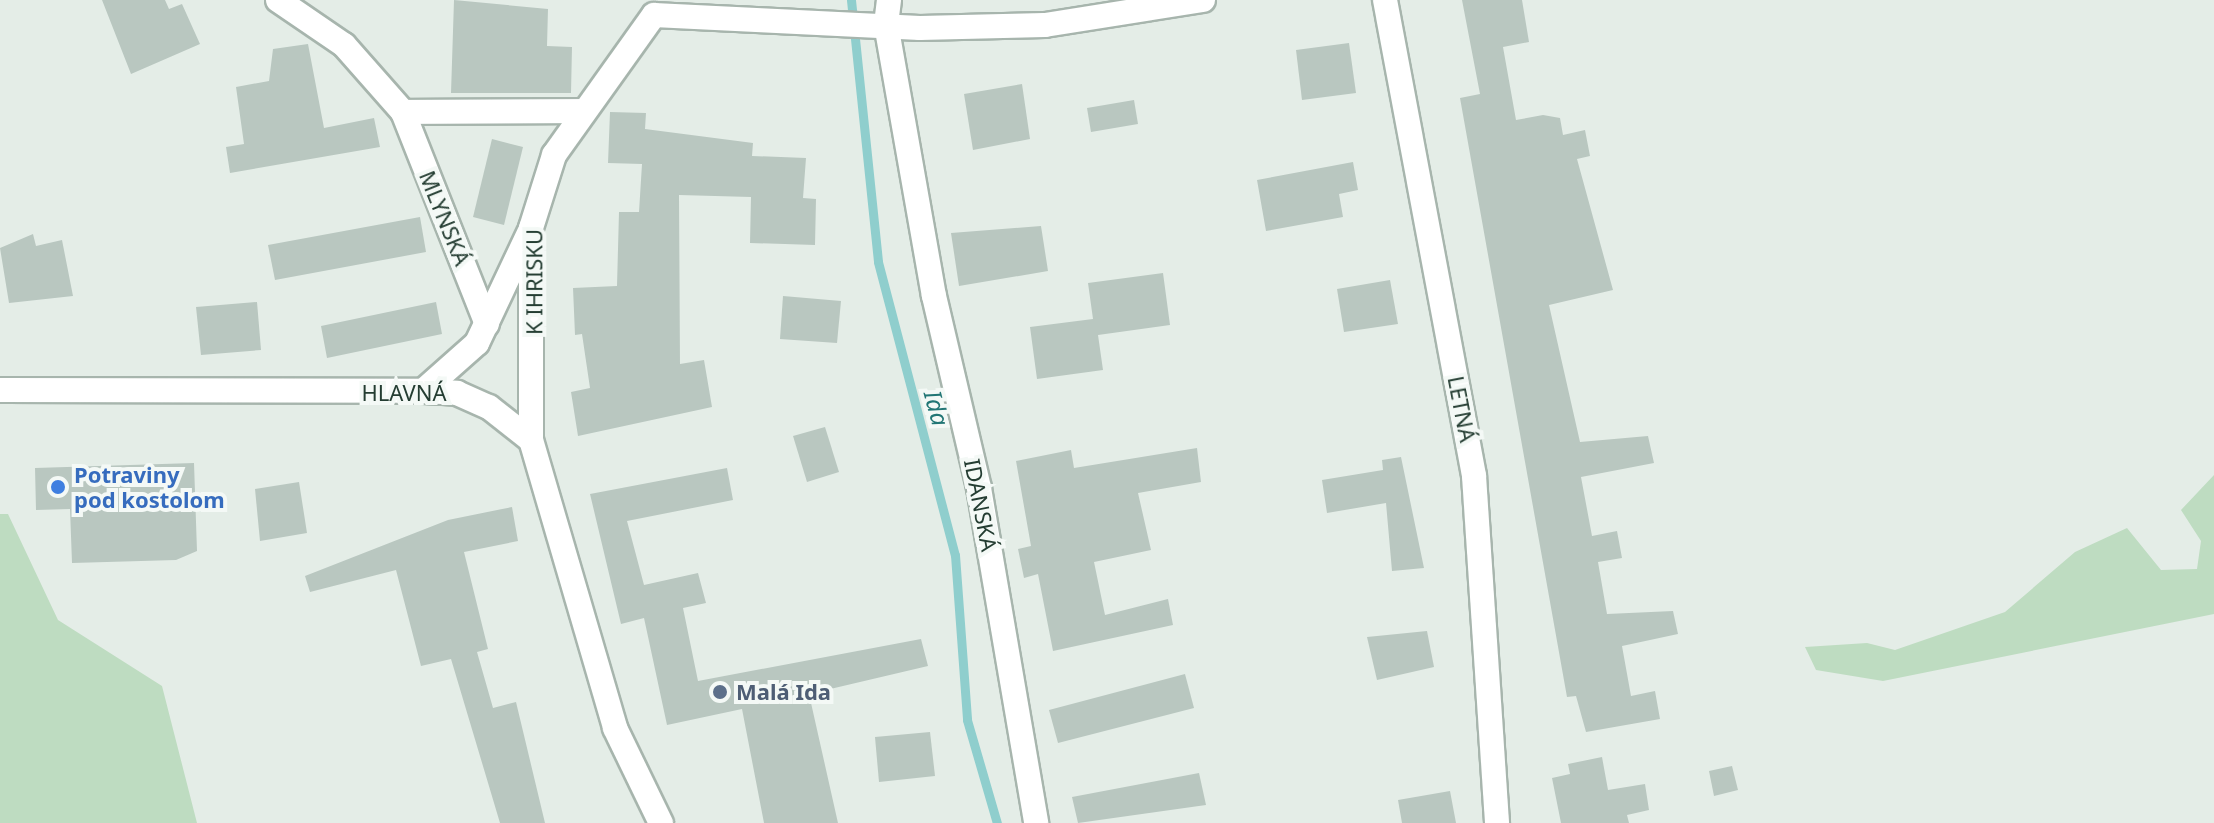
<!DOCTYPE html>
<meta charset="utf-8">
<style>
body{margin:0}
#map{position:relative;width:2214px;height:823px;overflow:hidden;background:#e4ede7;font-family:"Noto Sans",sans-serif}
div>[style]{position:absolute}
.green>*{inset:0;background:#bedcc1}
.stream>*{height:9px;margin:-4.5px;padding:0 4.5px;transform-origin:4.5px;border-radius:4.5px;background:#8fcecd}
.building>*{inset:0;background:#b9c7c0}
.roads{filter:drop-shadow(2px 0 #a7b5ad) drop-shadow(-2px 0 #a7b5ad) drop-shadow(0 2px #a7b5ad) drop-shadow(0 -2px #a7b5ad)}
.minor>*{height:24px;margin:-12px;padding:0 12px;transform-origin:12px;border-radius:12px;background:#fff}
.secondary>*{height:24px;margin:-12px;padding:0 12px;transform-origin:12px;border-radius:12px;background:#fff}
.dots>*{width:22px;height:22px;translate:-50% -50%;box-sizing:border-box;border:4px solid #f4f9f6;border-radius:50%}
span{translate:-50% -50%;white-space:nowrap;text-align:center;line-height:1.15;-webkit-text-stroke:8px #f4f9f6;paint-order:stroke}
.street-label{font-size:22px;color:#243d32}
.shop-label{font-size:22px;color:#366cbe;font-weight:700}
.left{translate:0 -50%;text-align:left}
.service-label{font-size:22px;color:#4e5e75;font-weight:700}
.water-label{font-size:24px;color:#227675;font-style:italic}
</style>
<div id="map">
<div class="green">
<i style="clip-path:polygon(2214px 475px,2214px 614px,1883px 681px,1816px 670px,1805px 647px,1867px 643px,1895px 650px,2005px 612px,2075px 552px,2127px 528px,2161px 570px,2197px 569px,2201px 541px,2181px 510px)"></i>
<i style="clip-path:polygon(0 514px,8px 514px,58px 620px,162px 686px,197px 823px,0 823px)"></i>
</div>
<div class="stream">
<i style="left:851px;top:0;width:263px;rotate:84.1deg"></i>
<i style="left:878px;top:262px;width:303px;rotate:75.3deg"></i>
<i style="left:955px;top:555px;width:165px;rotate:85.8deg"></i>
<i style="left:967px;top:720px;width:107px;rotate:73.8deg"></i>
</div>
<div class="building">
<i style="clip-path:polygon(102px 0,165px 0,169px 9px,182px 4px,200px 44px,131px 74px)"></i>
<i style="clip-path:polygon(454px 0,548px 9px,547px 46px,572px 47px,571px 93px,451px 93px)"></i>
<i style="clip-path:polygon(1462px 0,1522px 0,1529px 42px,1503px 47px,1516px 120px,1543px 115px,1560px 118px,1563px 135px,1585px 130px,1590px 156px,1577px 159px,1613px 290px,1549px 305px,1580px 442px,1648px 436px,1654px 463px,1581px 477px,1592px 536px,1617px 531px,1622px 558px,1598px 562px,1607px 614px,1673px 611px,1678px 634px,1622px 646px,1631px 696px,1655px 691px,1660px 719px,1586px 732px,1576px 696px,1567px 697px,1460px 98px,1480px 94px)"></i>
<i style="clip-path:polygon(1349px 43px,1356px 93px,1302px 100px,1296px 50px)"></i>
<i style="clip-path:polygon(308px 44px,324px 128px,374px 118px,380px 147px,230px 173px,226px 147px,244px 144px,236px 87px,269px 81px,273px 49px)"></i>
<i style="clip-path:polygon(1022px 84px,1030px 139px,973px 150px,964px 94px)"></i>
<i style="clip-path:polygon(1134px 100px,1138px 124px,1091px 132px,1087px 108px)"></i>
<i style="clip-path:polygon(610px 112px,646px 113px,645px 129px,753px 143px,752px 156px,806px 158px,803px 198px,816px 199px,815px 245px,750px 243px,751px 197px,679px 195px,680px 364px,704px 360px,712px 407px,578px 436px,571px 392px,590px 388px,582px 334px,575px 335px,573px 288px,617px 286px,619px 212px,639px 212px,642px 164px,608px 163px)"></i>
<i style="clip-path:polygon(492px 139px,523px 147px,504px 225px,473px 217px)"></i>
<i style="clip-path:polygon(1353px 162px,1358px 190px,1339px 194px,1343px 217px,1266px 231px,1257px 180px)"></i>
<i style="clip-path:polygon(420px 217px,426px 252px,275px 280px,268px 245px)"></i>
<i style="clip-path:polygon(1041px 226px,1048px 271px,959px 286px,951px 233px)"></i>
<i style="clip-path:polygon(33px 234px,36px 246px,62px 240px,73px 296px,9px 303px,0 248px)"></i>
<i style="clip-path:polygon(1163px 273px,1170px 325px,1098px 335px,1103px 370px,1037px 379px,1030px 327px,1093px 319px,1088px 283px)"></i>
<i style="clip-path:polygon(1390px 280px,1398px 324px,1344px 332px,1337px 289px)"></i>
<i style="clip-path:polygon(783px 296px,841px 301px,837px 343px,780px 339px)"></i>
<i style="clip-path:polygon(257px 302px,261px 350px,201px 355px,196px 307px)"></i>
<i style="clip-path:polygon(436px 302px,442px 334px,327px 358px,321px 326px)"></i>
<i style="clip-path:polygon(825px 427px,839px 472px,807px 482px,793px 436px)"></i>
<i style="clip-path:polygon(1197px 448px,1201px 482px,1138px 493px,1151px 550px,1094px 562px,1105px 615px,1168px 599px,1173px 625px,1053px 651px,1038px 574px,1024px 578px,1018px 549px,1031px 546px,1016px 461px,1071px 450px,1074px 468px)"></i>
<i style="clip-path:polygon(1401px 457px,1424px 568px,1392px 571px,1386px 503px,1327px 513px,1322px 480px,1383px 470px,1382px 460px)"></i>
<i style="clip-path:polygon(194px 463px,197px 551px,176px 560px,72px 563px,70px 509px,36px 510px,35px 468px)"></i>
<i style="clip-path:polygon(727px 468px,733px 500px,627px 521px,644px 585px,698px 573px,706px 603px,683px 608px,698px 681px,921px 639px,928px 666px,809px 694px,838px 823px,764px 823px,742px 709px,667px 725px,644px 618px,621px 624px,590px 494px)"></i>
<i style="clip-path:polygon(299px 482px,307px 533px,260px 541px,255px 489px)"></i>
<i style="clip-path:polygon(512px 507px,518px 541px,464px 552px,488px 649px,477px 652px,493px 708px,516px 702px,545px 823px,500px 823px,451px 659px,421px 666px,396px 570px,310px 592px,305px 576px,448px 520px)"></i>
<i style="clip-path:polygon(1427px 631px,1434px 667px,1377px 680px,1367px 637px)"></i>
<i style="clip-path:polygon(1185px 674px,1194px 708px,1058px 743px,1049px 710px)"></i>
<i style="clip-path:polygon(930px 732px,935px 776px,879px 782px,875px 737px)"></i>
<i style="clip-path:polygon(1602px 757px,1608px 790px,1645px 784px,1649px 810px,1627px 815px,1629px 823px,1561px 823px,1552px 778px,1570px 774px,1568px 764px)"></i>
<i style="clip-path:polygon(1732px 766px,1738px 790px,1714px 796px,1709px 771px)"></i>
<i style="clip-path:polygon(1199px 773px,1206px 805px,1078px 823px,1072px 797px)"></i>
<i style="clip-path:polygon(1450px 791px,1456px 823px,1402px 823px,1398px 800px)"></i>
</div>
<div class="roads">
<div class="minor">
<i style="left:278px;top:0;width:80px;rotate:34.3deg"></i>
<i style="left:344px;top:45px;width:89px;rotate:48.6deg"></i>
<i style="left:403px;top:112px;width:176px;rotate:-0.3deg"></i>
<i style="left:889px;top:0;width:24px;rotate:97deg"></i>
<i style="left:886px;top:24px;width:276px;rotate:80deg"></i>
<i style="left:934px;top:296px;width:197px;rotate:76.8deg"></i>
<i style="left:979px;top:488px;width:340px;rotate:80.3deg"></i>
<i style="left:1385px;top:0;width:484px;rotate:79.4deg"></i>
<i style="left:1474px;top:476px;width:348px;rotate:86.2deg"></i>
<i style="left:403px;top:112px;width:228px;rotate:68.4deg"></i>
<i style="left:423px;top:391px;width:72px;rotate:-41.6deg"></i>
<i style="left:477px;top:343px;width:122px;rotate:-64.7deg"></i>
<i style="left:531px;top:440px;width:212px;rotate:-90deg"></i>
<i style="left:531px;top:228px;width:77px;rotate:-72.5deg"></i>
<i style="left:554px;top:155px;width:172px;rotate:-54.5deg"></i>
<i style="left:654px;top:15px;width:266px;rotate:2.8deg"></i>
<i style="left:920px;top:28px;width:125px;rotate:-1.4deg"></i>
<i style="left:1045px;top:25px;width:160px;rotate:-9deg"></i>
</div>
<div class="secondary">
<i style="left:0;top:390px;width:423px;rotate:0.1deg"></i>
<i style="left:423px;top:391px;width:34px;rotate:3deg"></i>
<i style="left:457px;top:393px;width:35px;rotate:24deg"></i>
<i style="left:489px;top:407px;width:53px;rotate:38.2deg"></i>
<i style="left:531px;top:440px;width:300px;rotate:73.7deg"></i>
<i style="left:615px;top:728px;width:106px;rotate:64.2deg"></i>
</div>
</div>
<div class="dots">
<i style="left:58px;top:487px;background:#3f7fe0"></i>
<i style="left:720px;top:692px;background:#5c6f8a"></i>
</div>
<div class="street-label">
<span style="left:445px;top:218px;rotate:68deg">MLYNSKÁ</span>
<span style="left:534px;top:282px;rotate:-90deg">K IHRISKU</span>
<span style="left:404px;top:393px">HLAVNÁ</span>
<span style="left:1462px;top:409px;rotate:79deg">LETNÁ</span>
<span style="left:981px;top:505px;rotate:79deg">IDANSKÁ</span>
</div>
<div class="shop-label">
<span class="left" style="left:74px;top:487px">Potraviny<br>pod kostolom</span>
</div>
<div class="service-label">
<span class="left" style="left:736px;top:692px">Malá Ida</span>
</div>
<div class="water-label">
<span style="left:937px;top:408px;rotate:75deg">Ida</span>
</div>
</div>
